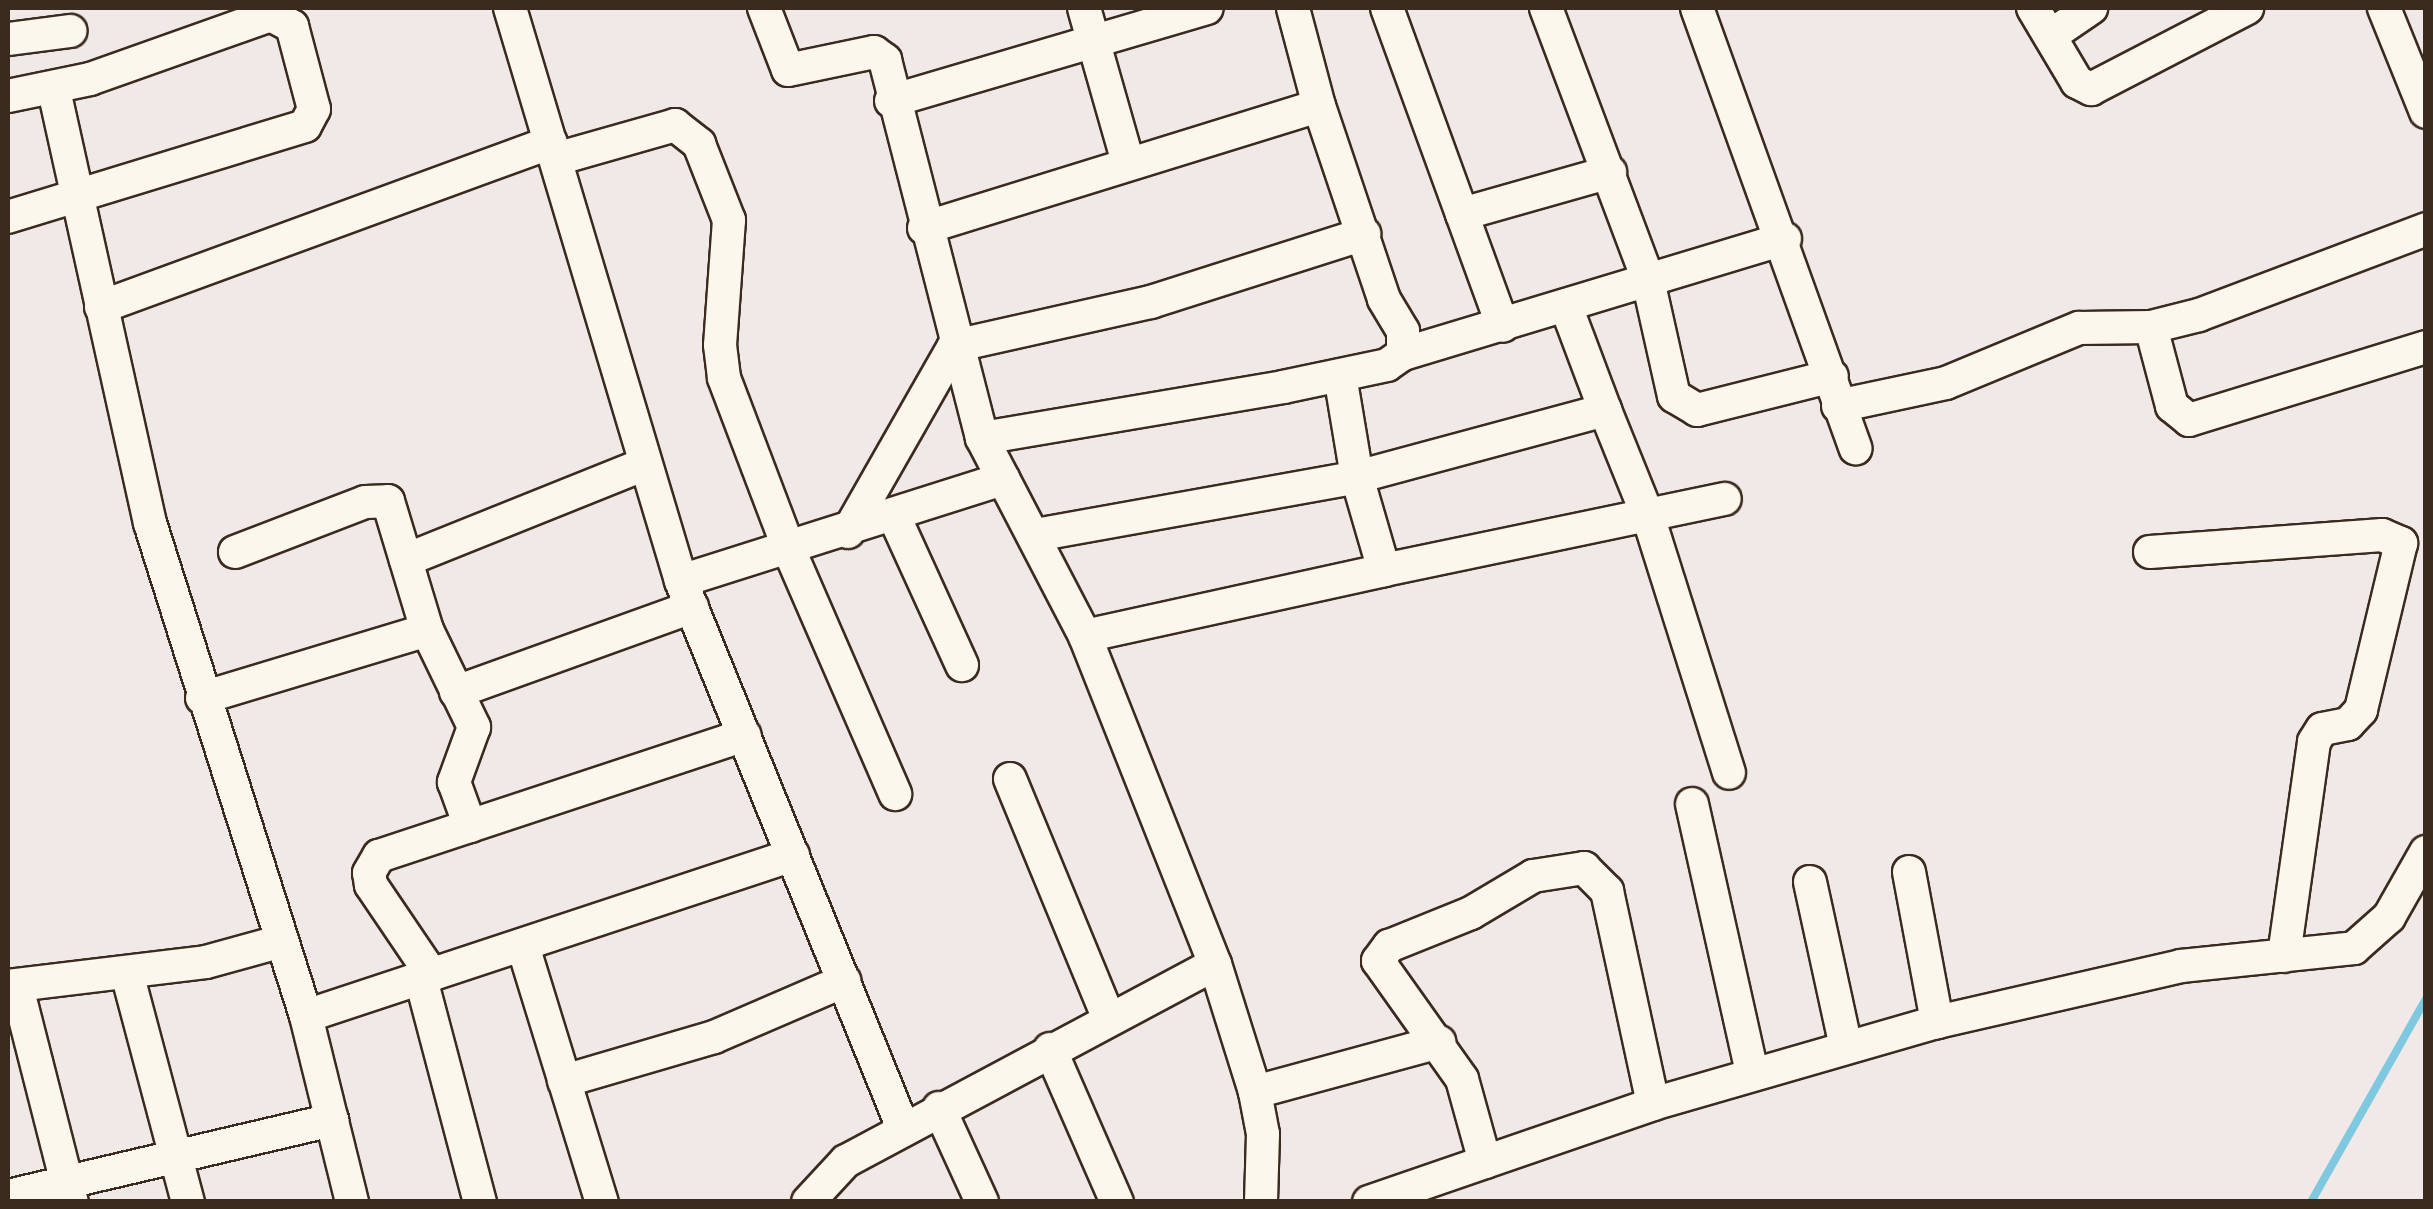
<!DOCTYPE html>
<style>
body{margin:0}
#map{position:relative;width:2433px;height:1209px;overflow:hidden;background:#f1e8e8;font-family:Pangolin,sans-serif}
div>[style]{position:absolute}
.stream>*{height:8px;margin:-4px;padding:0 4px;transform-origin:4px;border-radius:4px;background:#7fc9e0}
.roads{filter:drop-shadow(2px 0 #3b2a1e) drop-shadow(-2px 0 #3b2a1e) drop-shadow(0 2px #3b2a1e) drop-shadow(0 -2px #3b2a1e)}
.minor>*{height:32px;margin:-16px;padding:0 16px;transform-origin:16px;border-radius:16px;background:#fbf7ec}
span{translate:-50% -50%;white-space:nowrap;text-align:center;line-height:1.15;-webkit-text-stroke:8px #fbf7ec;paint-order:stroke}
.frame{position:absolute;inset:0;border:10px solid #3b2a1e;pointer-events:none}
</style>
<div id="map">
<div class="stream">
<i style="left:2311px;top:1202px;width:233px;rotate:-60.5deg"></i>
</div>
<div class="roads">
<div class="minor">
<i style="left:510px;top:8px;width:598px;rotate:73.38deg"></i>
<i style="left:764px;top:8px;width:66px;rotate:68.8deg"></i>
<i style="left:788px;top:70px;width:88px;rotate:-11.8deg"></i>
<i style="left:874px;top:52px;width:14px;rotate:36deg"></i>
<i style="left:885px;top:60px;width:390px;rotate:75.6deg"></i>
<i style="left:982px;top:438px;width:223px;rotate:62.5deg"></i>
<i style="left:1085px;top:636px;width:353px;rotate:68.4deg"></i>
<i style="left:1215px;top:964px;width:134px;rotate:72.6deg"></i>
<i style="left:1255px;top:1092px;width:43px;rotate:79.2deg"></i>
<i style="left:1263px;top:1134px;width:68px;rotate:91.7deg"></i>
<i style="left:1084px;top:8px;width:160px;rotate:74.1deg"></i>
<i style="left:1387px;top:8px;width:338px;rotate:70deg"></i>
<i style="left:1546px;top:8px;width:290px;rotate:69.4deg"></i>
<i style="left:1648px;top:280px;width:119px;rotate:77.4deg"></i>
<i style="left:1674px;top:396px;width:27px;rotate:31deg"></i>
<i style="left:1697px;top:410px;width:139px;rotate:-14.1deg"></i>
<i style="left:1697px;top:8px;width:468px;rotate:70.2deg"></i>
<i style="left:2033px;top:8px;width:86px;rotate:59.3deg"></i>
<i style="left:2077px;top:82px;width:16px;rotate:27deg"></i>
<i style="left:2091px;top:89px;width:176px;rotate:-27.4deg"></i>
<i style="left:2384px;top:8px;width:112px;rotate:68deg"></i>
<i style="left:2050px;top:36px;width:50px;rotate:-34.3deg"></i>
<i style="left:8px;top:39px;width:63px;rotate:-7.4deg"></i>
<i style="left:54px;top:90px;width:444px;rotate:77.5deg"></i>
<i style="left:150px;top:523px;width:517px;rotate:72.44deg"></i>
<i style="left:306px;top:1016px;width:513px;rotate:-18.29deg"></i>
<i style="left:8px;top:96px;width:84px;rotate:-11.7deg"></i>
<i style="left:90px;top:79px;width:192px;rotate:-19.5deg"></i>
<i style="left:271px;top:15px;width:24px;rotate:28deg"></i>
<i style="left:292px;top:26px;width:86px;rotate:75.2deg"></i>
<i style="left:314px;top:109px;width:19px;rotate:118deg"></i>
<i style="left:305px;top:126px;width:311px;rotate:163deg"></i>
<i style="left:891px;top:101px;width:329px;rotate:-16.4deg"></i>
<i style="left:556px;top:159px;width:124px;rotate:-15.9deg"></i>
<i style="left:675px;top:125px;width:31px;rotate:38deg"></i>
<i style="left:699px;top:144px;width:82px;rotate:68.5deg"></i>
<i style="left:729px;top:220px;width:125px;rotate:94.1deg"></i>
<i style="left:720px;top:345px;width:33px;rotate:83deg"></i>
<i style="left:724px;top:378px;width:186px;rotate:69.2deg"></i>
<i style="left:790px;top:552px;width:264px;rotate:66.5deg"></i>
<i style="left:1462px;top:214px;width:154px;rotate:-15.8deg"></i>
<i style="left:924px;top:228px;width:413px;rotate:-17.2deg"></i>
<i style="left:101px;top:307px;width:479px;rotate:-20.1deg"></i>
<i style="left:2151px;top:327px;width:82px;rotate:75.1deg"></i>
<i style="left:2172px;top:406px;width:22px;rotate:39deg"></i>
<i style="left:2189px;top:420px;width:248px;rotate:-17.1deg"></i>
<i style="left:1403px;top:354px;width:399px;rotate:-16.8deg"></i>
<i style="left:1838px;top:406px;width:110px;rotate:-12deg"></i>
<i style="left:1946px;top:383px;width:144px;rotate:-22.5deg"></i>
<i style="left:2079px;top:328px;width:72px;rotate:-0.8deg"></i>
<i style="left:2151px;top:327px;width:49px;rotate:-14deg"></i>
<i style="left:2199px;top:315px;width:243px;rotate:-20.7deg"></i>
<i style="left:1605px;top:410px;width:118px;rotate:68deg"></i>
<i style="left:1649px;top:519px;width:266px;rotate:72.5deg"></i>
<i style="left:982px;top:438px;width:305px;rotate:-9.6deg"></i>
<i style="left:1283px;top:387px;width:106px;rotate:-11.9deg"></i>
<i style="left:1387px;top:365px;width:19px;rotate:-35deg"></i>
<i style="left:1403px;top:354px;width:23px;rotate:-90deg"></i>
<i style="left:1403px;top:331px;width:37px;rotate:-121deg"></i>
<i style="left:1384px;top:299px;width:204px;rotate:-108.6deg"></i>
<i style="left:1319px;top:106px;width:101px;rotate:-104.9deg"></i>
<i style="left:894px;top:516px;width:164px;rotate:65.5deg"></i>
<i style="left:848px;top:532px;width:214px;rotate:-60.3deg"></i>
<i style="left:954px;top:346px;width:202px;rotate:-12.6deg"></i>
<i style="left:1151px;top:302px;width:224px;rotate:-17.7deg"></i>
<i style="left:1036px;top:535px;width:326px;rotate:-10.2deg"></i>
<i style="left:1357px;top:477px;width:103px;rotate:-99.5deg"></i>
<i style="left:235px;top:552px;width:139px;rotate:-21deg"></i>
<i style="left:365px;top:502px;width:23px;rotate:-2deg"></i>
<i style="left:388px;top:501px;width:135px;rotate:73.2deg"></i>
<i style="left:427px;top:630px;width:108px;rotate:64.1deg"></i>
<i style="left:474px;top:727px;width:59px;rotate:110deg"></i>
<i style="left:454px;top:782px;width:47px;rotate:70deg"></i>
<i style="left:2150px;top:552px;width:233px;rotate:-4.2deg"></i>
<i style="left:2382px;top:535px;width:21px;rotate:23deg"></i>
<i style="left:2401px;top:543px;width:172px;rotate:103.5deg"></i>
<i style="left:2361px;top:710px;width:19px;rotate:133deg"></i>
<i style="left:2348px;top:724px;width:26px;rotate:169deg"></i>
<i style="left:2322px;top:729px;width:15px;rotate:122deg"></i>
<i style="left:2314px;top:742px;width:216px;rotate:98deg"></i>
<i style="left:406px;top:560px;width:254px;rotate:-21.9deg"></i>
<i style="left:1384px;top:570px;width:348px;rotate:-11.8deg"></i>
<i style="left:1085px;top:636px;width:306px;rotate:-12.4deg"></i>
<i style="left:1384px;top:570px;width:97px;rotate:-106.2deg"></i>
<i style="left:1357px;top:477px;width:257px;rotate:-15.1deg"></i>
<i style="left:1605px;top:410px;width:111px;rotate:-110.6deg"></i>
<i style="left:456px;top:692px;width:251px;rotate:-19.8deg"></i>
<i style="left:202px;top:698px;width:235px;rotate:-16.8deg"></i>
<i style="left:1010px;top:779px;width:260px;rotate:67.6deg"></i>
<i style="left:1692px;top:804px;width:276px;rotate:77.4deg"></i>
<i style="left:1909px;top:872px;width:153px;rotate:79.4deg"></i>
<i style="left:1810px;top:882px;width:169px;rotate:77.7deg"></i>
<i style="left:523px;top:946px;width:268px;rotate:72.9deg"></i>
<i style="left:127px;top:973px;width:237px;rotate:75.1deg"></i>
<i style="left:432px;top:975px;width:109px;rotate:-124.1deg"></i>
<i style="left:371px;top:885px;width:12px;rotate:-99deg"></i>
<i style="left:369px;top:873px;width:20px;rotate:-60deg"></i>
<i style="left:379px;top:856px;width:385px;rotate:-18.3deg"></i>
<i style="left:421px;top:979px;width:231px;rotate:75.2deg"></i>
<i style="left:8px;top:986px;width:199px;rotate:-6.9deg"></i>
<i style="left:206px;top:962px;width:79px;rotate:-15.4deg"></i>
<i style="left:17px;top:987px;width:222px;rotate:75.7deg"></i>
<i style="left:306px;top:1016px;width:192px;rotate:76.1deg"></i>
<i style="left:1050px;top:1049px;width:167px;rotate:66.4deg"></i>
<i style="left:564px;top:1081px;width:156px;rotate:-16.3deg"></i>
<i style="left:714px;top:1037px;width:142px;rotate:-23.3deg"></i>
<i style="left:1255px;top:1092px;width:191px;rotate:-15.2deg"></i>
<i style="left:939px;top:1108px;width:103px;rotate:65.4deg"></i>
<i style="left:903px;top:1128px;width:590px;rotate:-112.09deg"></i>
<i style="left:681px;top:581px;width:338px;rotate:-17.6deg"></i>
<i style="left:1485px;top:1162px;width:86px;rotate:-105.5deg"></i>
<i style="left:1462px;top:1079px;width:145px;rotate:-125.4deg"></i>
<i style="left:1378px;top:961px;width:19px;rotate:-54deg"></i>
<i style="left:1389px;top:946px;width:88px;rotate:-21.9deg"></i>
<i style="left:1471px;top:913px;width:72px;rotate:-30.8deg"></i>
<i style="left:1533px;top:876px;width:52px;rotate:-8.9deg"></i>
<i style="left:1584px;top:868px;width:33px;rotate:45deg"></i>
<i style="left:1607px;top:891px;width:218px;rotate:77.8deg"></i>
<i style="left:8px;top:1196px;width:333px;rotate:-13.2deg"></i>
<i style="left:808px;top:1202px;width:56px;rotate:-47.2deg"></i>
<i style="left:846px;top:1161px;width:418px;rotate:-28.1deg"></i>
<i style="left:1369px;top:1202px;width:300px;rotate:-19deg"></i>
<i style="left:1653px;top:1104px;width:296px;rotate:-16.1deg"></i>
<i style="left:1937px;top:1022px;width:250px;rotate:-12.9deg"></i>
<i style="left:2181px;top:966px;width:174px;rotate:-5.9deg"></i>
<i style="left:2354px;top:948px;width:47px;rotate:-41.5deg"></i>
<i style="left:2389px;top:917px;width:75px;rotate:-60.4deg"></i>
</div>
</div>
<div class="frame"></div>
</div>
